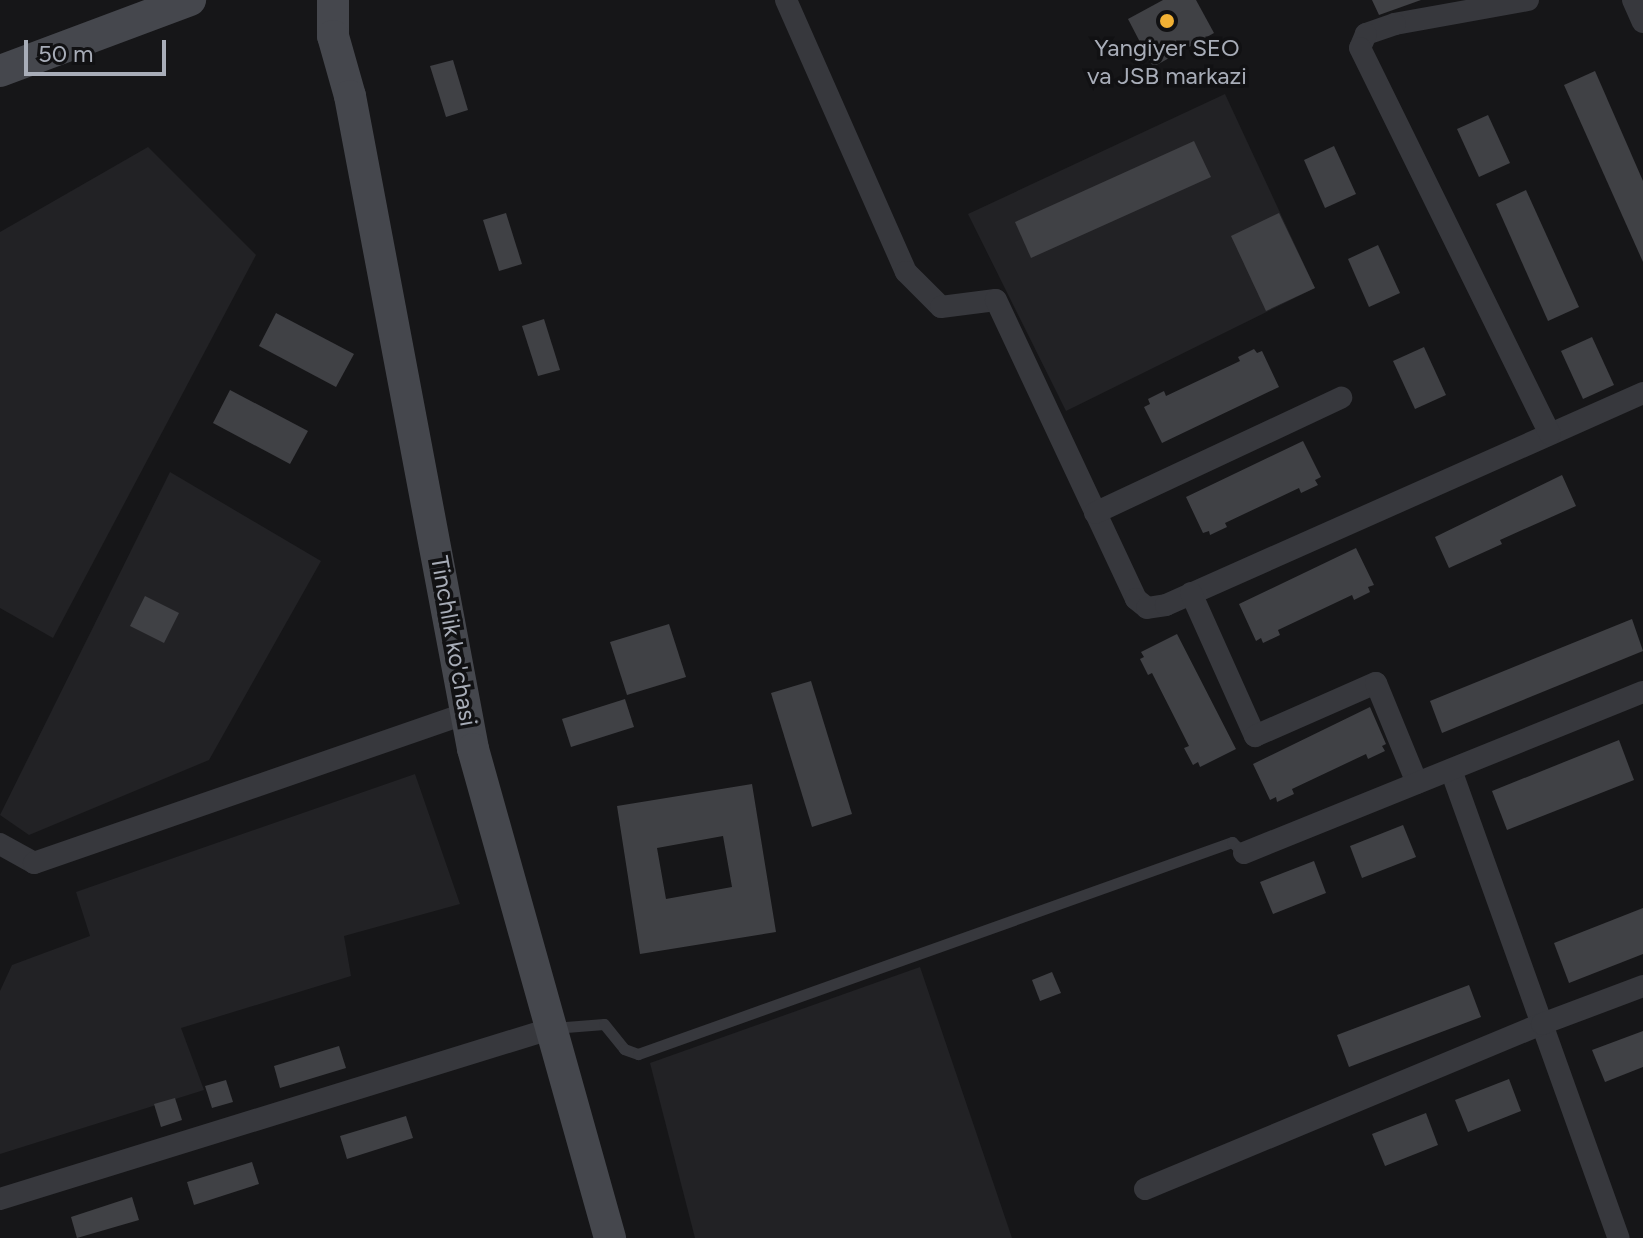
<!DOCTYPE html>
<style>
body{margin:0}
#map{position:relative;width:1643px;height:1238px;overflow:hidden;background:#161618;font-family:Figtree,sans-serif}
div>[style]{position:absolute}
.built>*{inset:0;background:#222225}
.building>*{inset:0;background:#404145}
.service>*{height:11px;margin:-5.5px;padding:0 5.5px;transform-origin:5.5px;border-radius:5.5px;background:#37383d}
.minor>*{height:22px;margin:-11px;padding:0 11px;transform-origin:11px;border-radius:11px;background:#37383d}
.secondary>*{height:32px;margin:-16px;padding:0 16px;transform-origin:16px;border-radius:16px;background:#45474d}
.dots>*{width:22px;height:22px;translate:-50% -50%;box-sizing:border-box;border:4px solid #111113;border-radius:50%}
span{translate:-50% -50%;white-space:nowrap;text-align:center;line-height:1.15;-webkit-text-stroke:7px #111113;paint-order:stroke}
.poi-label{font-size:24px;color:#a8adb8}
.street-label{font-size:24px;color:#a8adb8}
.scale{position:absolute;left:24px;top:40px;width:142px;height:36px;box-sizing:border-box;border:4px solid #a8adb8;border-top:0;padding-left:10px;font-size:24px;line-height:28px;white-space:nowrap;color:#a8adb8;-webkit-text-stroke:6px #111113;paint-order:stroke}
</style>
<div id="map">
<div class="built">
<i style="clip-path:polygon(1225px 94px,1315px 288px,1066px 411px,968px 214px)"></i>
<i style="clip-path:polygon(148px 147px,256px 255px,53px 638px,0 608px,0 232px)"></i>
<i style="clip-path:polygon(170px 472px,321px 561px,209px 760px,29px 835px,0 815px)"></i>
<i style="clip-path:polygon(415px 774px,460px 904px,344px 936px,351px 976px,181px 1028px,204px 1090px,0 1154px,0 991px,12px 965px,90px 936px,76px 892px)"></i>
<i style="clip-path:polygon(920px 967px,1012px 1238px,695px 1238px,650px 1063px)"></i>
</div>
<div class="building">
<i style="clip-path:polygon(1163px 0,1196px 0,1214px 33px,1153px 67px,1128px 19px)"></i>
<i style="clip-path:polygon(1372px 0,1421px 0,1379px 15px)"></i>
<i style="clip-path:polygon(453px 60px,468px 110px,446px 117px,430px 66px)"></i>
<i style="clip-path:polygon(1595px 71px,1643px 181px,1643px 262px,1564px 85px)"></i>
<i style="clip-path:polygon(1488px 115px,1510px 163px,1479px 177px,1457px 129px)"></i>
<i style="clip-path:polygon(1194px 141px,1211px 177px,1031px 258px,1015px 222px)"></i>
<i style="clip-path:polygon(1334px 146px,1356px 194px,1325px 208px,1304px 160px)"></i>
<i style="clip-path:polygon(1526px 190px,1579px 307px,1548px 321px,1496px 204px)"></i>
<i style="clip-path:polygon(506px 213px,522px 264px,499px 271px,483px 220px)"></i>
<i style="clip-path:polygon(1279px 213px,1315px 288px,1266px 311px,1231px 236px)"></i>
<i style="clip-path:polygon(1378px 245px,1400px 293px,1369px 307px,1348px 259px)"></i>
<i style="clip-path:polygon(276px 313px,354px 354px,336px 387px,259px 346px)"></i>
<i style="clip-path:polygon(544px 319px,560px 370px,538px 376px,522px 326px)"></i>
<i style="clip-path:polygon(1592px 337px,1614px 385px,1583px 399px,1561px 351px)"></i>
<i style="clip-path:polygon(1424px 347px,1446px 395px,1415px 409px,1393px 361px)"></i>
<i style="clip-path:polygon(1254px 349px,1257px 353px,1262px 351px,1279px 387px,1162px 443px,1144px 407px,1150px 404px,1148px 399px,1164px 391px,1166px 396px,1240px 361px,1238px 357px)"></i>
<i style="clip-path:polygon(230px 390px,308px 431px,290px 464px,213px 423px)"></i>
<i style="clip-path:polygon(1303px 441px,1321px 477px,1315px 480px,1318px 485px,1301px 493px,1299px 488px,1225px 523px,1227px 527px,1210px 535px,1209px 531px,1203px 533px,1186px 497px)"></i>
<i style="clip-path:polygon(1562px 475px,1576px 506px,1500px 540px,1502px 544px,1449px 568px,1435px 537px)"></i>
<i style="clip-path:polygon(1356px 548px,1374px 585px,1368px 587px,1370px 592px,1354px 600px,1352px 595px,1278px 630px,1280px 635px,1263px 643px,1261px 638px,1256px 641px,1239px 604px)"></i>
<i style="clip-path:polygon(145px 596px,179px 613px,164px 643px,130px 626px)"></i>
<i style="clip-path:polygon(1632px 619px,1643px 651px,1442px 733px,1430px 701px)"></i>
<i style="clip-path:polygon(669px 624px,686px 677px,627px 695px,610px 642px)"></i>
<i style="clip-path:polygon(1177px 634px,1236px 749px,1200px 767px,1198px 762px,1193px 765px,1184px 748px,1189px 746px,1152px 673px,1148px 675px,1140px 659px,1144px 657px,1141px 652px)"></i>
<i style="clip-path:polygon(811px 681px,852px 814px,812px 827px,771px 693px)"></i>
<i style="clip-path:polygon(625px 699px,634px 727px,571px 747px,562px 719px)"></i>
<i style="clip-path:polygon(1370px 707px,1386px 744px,1382px 746px,1385px 751px,1368px 759px,1366px 754px,1292px 789px,1294px 794px,1277px 802px,1276px 797px,1270px 800px,1253px 764px)"></i>
<i style="clip-path:polygon(1619px 740px,1634px 780px,1507px 830px,1492px 791px)"></i>
<i style="clip-path:polygon(evenodd,752px 784px,776px 932px,640px 954px,617px 806px,752px 784px,723px 836px,732px 887px,666px 899px,657px 848px,723px 836px)"></i>
<i style="clip-path:polygon(1403px 825px,1416px 857px,1362px 878px,1350px 846px)"></i>
<i style="clip-path:polygon(1314px 861px,1326px 893px,1273px 914px,1260px 882px)"></i>
<i style="clip-path:polygon(1643px 908px,1643px 954px,1569px 983px,1554px 943px)"></i>
<i style="clip-path:polygon(1052px 972px,1061px 993px,1040px 1001px,1032px 980px)"></i>
<i style="clip-path:polygon(1469px 985px,1481px 1017px,1349px 1067px,1337px 1035px)"></i>
<i style="clip-path:polygon(1643px 1031px,1643px 1067px,1605px 1082px,1592px 1050px)"></i>
<i style="clip-path:polygon(339px 1046px,346px 1068px,280px 1088px,274px 1066px)"></i>
<i style="clip-path:polygon(1509px 1079px,1521px 1111px,1468px 1132px,1455px 1100px)"></i>
<i style="clip-path:polygon(226px 1080px,233px 1102px,212px 1108px,205px 1086px)"></i>
<i style="clip-path:polygon(175px 1098px,182px 1120px,161px 1127px,154px 1104px)"></i>
<i style="clip-path:polygon(1426px 1113px,1438px 1145px,1385px 1166px,1372px 1134px)"></i>
<i style="clip-path:polygon(406px 1116px,413px 1138px,347px 1159px,340px 1136px)"></i>
<i style="clip-path:polygon(252px 1162px,259px 1184px,194px 1205px,187px 1182px)"></i>
<i style="clip-path:polygon(132px 1197px,139px 1220px,77px 1238px,71px 1217px)"></i>
</div>
<div class="service">
<i style="left:553px;top:1028px;width:51px;rotate:-4.5deg"></i>
<i style="left:604px;top:1024px;width:32px;rotate:51deg"></i>
<i style="left:624px;top:1049px;width:15px;rotate:20deg"></i>
<i style="left:638px;top:1054px;width:631px;rotate:-19.64deg"></i>
<i style="left:1232px;top:842px;width:16px;rotate:43deg"></i>
</div>
<div class="minor">
<i style="left:786px;top:0;width:297px;rotate:66.2deg"></i>
<i style="left:906px;top:272px;width:49px;rotate:45deg"></i>
<i style="left:941px;top:307px;width:55px;rotate:-7.3deg"></i>
<i style="left:996px;top:300px;width:330px;rotate:64.9deg"></i>
<i style="left:1136px;top:599px;width:14px;rotate:39deg"></i>
<i style="left:1147px;top:608px;width:19px;rotate:-9deg"></i>
<i style="left:1166px;top:605px;width:522px;rotate:-23.96deg"></i>
<i style="left:1528px;top:0;width:135px;rotate:169.8deg"></i>
<i style="left:1395px;top:24px;width:31px;rotate:161deg"></i>
<i style="left:1366px;top:34px;width:15px;rotate:113deg"></i>
<i style="left:1360px;top:48px;width:430px;rotate:63.8deg"></i>
<i style="left:1633px;top:0;width:24px;rotate:66deg"></i>
<i style="left:1095px;top:513px;width:272px;rotate:-25.1deg"></i>
<i style="left:1191px;top:593px;width:157px;rotate:65.9deg"></i>
<i style="left:1255px;top:736px;width:132px;rotate:-23.7deg"></i>
<i style="left:1376px;top:683px;width:108px;rotate:67.7deg"></i>
<i style="left:1451px;top:770px;width:497px;rotate:70.3deg"></i>
<i style="left:0;top:844px;width:39px;rotate:29deg"></i>
<i style="left:34px;top:863px;width:458px;rotate:-19.1deg"></i>
<i style="left:1244px;top:853px;width:430px;rotate:-22deg"></i>
<i style="left:1145px;top:1189px;width:430px;rotate:-22.6deg"></i>
<i style="left:1542px;top:1024px;width:108px;rotate:-20.6deg"></i>
<i style="left:0;top:1199px;width:579px;rotate:-17.18deg"></i>
</div>
<div class="secondary">
<i style="left:333px;top:0;width:36px;rotate:90deg"></i>
<i style="left:333px;top:36px;width:62px;rotate:74.2deg"></i>
<i style="left:350px;top:96px;width:664px;rotate:79.33deg"></i>
<i style="left:473px;top:749px;width:508px;rotate:74.35deg"></i>
<i style="left:0;top:71px;width:203px;rotate:-20.5deg"></i>
</div>
<div class="dots">
<i style="left:1167px;top:21px;background:#f2b134"></i>
</div>
<div class="poi-label">
<span style="left:1167px;top:62px">Yangiyer SEO<br>va JSB markazi</span>
</div>
<div class="street-label">
<span style="left:454px;top:641px;rotate:80deg">Tinchlik ko'chasi</span>
</div>
<div class="scale">50 m</div>
</div>
